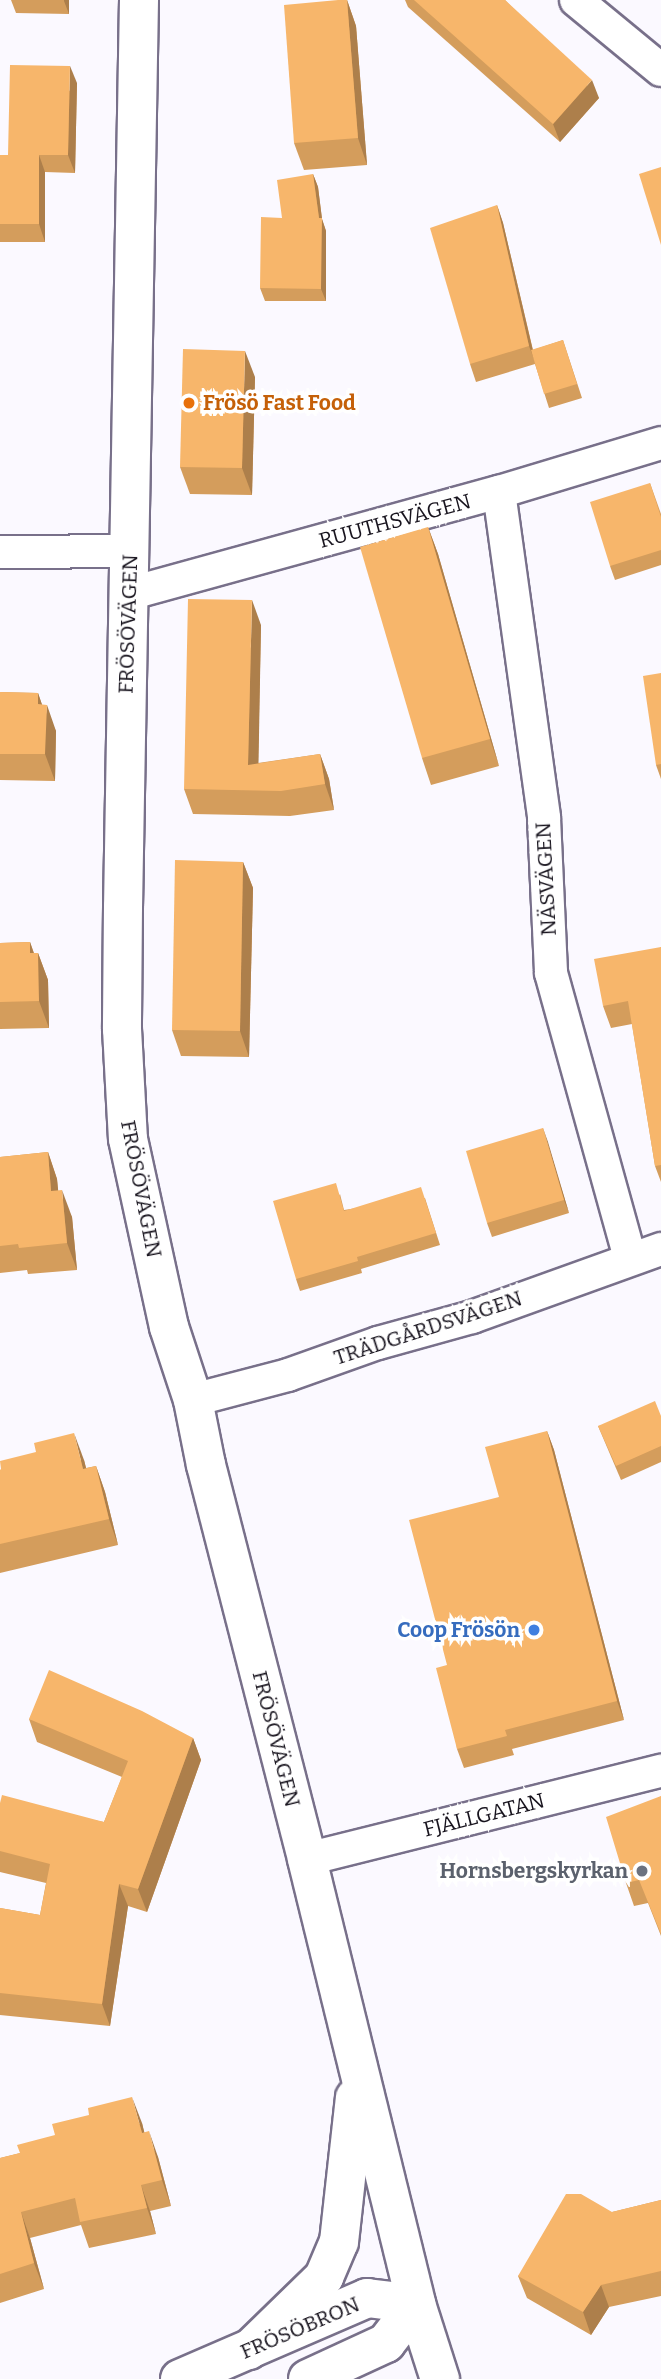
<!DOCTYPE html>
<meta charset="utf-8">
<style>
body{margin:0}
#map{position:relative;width:661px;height:2379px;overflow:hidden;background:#fbf9ff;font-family:Bitter,serif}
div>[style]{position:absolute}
.roads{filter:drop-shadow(2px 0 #78708a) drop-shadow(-2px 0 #78708a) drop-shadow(0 2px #78708a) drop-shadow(0 -2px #78708a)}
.minor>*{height:32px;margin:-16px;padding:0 16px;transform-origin:16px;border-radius:16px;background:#fff}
.tertiary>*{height:38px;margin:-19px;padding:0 19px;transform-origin:19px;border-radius:19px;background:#fff}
.wall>*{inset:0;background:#d49d5c}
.shaded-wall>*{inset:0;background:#ad7f4b}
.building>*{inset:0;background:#f7b66b}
.dots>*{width:19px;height:19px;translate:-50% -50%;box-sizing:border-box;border:4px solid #fff;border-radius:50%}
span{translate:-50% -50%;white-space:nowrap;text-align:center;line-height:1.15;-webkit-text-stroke:7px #fff;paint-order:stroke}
.food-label{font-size:21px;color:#c56008;font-weight:700}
.left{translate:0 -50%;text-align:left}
.street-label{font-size:21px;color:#17131d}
.shop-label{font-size:21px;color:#366cbe;font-weight:700}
.right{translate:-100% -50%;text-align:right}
.worship-label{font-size:21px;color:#5b616d;font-weight:700}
</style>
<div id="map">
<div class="roads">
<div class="minor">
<i style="left:576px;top:0;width:110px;rotate:39.5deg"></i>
<i style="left:499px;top:492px;width:329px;rotate:82.1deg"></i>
<i style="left:544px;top:818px;width:155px;rotate:87.4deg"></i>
<i style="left:551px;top:973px;width:296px;rotate:74.5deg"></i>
<i style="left:0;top:552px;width:131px;rotate:-0.4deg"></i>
<i style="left:128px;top:594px;width:385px;rotate:-15.4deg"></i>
<i style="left:499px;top:492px;width:169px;rotate:-16.8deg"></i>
<i style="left:193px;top:1400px;width:98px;rotate:-14.7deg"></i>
<i style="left:288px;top:1375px;width:96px;rotate:-19.6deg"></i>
<i style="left:378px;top:1343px;width:98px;rotate:-15.5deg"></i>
<i style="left:472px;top:1317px;width:201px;rotate:-19.8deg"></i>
<i style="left:307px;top:1859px;width:365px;rotate:-14deg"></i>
</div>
<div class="tertiary">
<i style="left:139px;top:0;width:907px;rotate:91.01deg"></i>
<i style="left:123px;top:907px;width:122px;rotate:90.5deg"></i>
<i style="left:122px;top:1029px;width:110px;rotate:86.9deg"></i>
<i style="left:128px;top:1139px;width:192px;rotate:77.7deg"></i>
<i style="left:169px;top:1327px;width:77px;rotate:71.8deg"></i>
<i style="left:193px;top:1400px;width:66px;rotate:78.7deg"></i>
<i style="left:206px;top:1465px;width:407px;rotate:75.6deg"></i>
<i style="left:307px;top:1859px;width:458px;rotate:76.2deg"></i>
<i style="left:416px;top:2304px;width:79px;rotate:72.3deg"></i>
<i style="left:249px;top:2350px;width:105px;rotate:-44.2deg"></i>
<i style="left:324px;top:2277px;width:38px;rotate:-67deg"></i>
<i style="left:339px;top:2242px;width:145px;rotate:-83.7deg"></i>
<i style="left:180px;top:2379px;width:204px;rotate:-23.4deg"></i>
<i style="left:367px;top:2298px;width:49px;rotate:7deg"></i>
<i style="left:308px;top:2379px;width:86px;rotate:-24.8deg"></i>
<i style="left:386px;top:2343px;width:49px;rotate:-52.4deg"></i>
</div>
</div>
<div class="wall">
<i style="clip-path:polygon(11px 0,69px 0,69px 14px,16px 13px)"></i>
<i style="clip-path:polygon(347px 0,356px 26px,367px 165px,304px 170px,294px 143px)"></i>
<i style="clip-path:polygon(405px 0,505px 0,599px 98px,560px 142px,408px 7px)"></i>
<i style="clip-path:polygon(77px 83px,75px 173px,45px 172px,45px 242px,0 242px,0 155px,8px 155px)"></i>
<i style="clip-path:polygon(313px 174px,318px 187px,322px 219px,326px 231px,326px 301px,265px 301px,260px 288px,282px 218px)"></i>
<i style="clip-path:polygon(497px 205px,503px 223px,533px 350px,563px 340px,582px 398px,549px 408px,535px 364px,476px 382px,470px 364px)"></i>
<i style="clip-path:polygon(255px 377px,252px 495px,190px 494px,180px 467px)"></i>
<i style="clip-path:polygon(650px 483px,661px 514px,661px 565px,615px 580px,610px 566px)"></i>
<i style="clip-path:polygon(428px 527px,438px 554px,499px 766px,431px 785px,422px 758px)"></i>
<i style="clip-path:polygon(261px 625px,258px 763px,320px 754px,329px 779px,334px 810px,290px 816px,193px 814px,184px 789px)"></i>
<i style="clip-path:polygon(661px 673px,661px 779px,656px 765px)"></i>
<i style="clip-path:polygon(0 692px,38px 693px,42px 705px,56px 731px,55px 781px,0 780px)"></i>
<i style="clip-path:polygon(243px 862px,253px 888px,249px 1057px,181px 1056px,172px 1030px)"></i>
<i style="clip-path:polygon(30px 942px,34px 953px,38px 953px,48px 980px,49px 1028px,0 1029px,0 943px)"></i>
<i style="clip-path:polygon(661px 947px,661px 1182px,655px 1166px,632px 1024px,611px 1028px,603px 1006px)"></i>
<i style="clip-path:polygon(543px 1128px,569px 1213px,492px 1237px,487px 1223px)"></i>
<i style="clip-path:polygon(48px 1152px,57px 1179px,58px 1191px,72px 1217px,77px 1270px,28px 1274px,27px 1270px,0 1273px,0 1157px)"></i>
<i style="clip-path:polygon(340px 1194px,344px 1210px,425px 1198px,440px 1245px,361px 1269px,362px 1273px,300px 1291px,296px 1279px)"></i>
<i style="clip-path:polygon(661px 1416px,661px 1462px,621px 1480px,598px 1426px)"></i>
<i style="clip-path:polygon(547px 1431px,554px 1450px,624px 1720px,512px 1749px,514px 1755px,464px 1768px,457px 1749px,447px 1665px,499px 1497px)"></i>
<i style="clip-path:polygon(84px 1460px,86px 1468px,96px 1466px,105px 1492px,118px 1545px,0 1573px,0 1470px)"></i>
<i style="clip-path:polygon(29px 1719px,193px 1738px,201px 1760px,147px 1912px,128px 1906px,110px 2026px,0 2015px,0 1908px,40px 1915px,46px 1883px,0 1872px,0 1803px,104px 1822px,122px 1777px,37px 1742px)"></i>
<i style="clip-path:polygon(661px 1796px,661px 1936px,648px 1903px,634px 1906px,626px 1883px)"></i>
<i style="clip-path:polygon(142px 2123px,144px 2132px,158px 2157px,171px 2206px,150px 2211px,156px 2234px,89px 2248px,81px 2225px,30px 2238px,44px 2289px,0 2303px,0 2158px)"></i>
<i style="clip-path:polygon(661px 2200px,661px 2296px,609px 2307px,591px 2335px,527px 2298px,518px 2276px,612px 2212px)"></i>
</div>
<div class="shaded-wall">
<i style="clip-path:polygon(64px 0,69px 0,69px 14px,64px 1px)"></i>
<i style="clip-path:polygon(347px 0,356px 26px,367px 165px,358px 138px)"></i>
<i style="clip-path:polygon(70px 66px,77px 83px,75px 173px,68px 155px)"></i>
<i style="clip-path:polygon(592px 80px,599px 98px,560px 142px,553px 124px)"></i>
<i style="clip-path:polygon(39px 155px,45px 172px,45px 242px,39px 224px)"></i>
<i style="clip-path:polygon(313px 174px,318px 187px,322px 219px,326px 231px,326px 301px,321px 289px,319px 218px)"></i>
<i style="clip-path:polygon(497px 205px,503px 223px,536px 364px,529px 346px)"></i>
<i style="clip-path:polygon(245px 351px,255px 377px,252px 495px,242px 468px)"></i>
<i style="clip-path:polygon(428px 527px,438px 554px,499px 766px,490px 739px)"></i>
<i style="clip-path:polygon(252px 600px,261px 625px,258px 790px,248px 765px)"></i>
<i style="clip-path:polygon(38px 693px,46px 716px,47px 705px,56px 731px,55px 781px,45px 754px,38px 704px)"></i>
<i style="clip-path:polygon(320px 754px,329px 779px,334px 810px,325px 784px)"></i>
<i style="clip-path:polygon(243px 862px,253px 888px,249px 1057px,240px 1031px)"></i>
<i style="clip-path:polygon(30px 942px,38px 966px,38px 953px,48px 980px,49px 1028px,39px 1001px,30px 953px)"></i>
<i style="clip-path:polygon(543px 1128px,548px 1142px,569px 1213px,564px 1200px)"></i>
<i style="clip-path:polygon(48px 1152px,57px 1179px,61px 1218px,51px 1191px)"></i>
<i style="clip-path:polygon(62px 1190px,72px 1217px,77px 1270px,67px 1243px)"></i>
<i style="clip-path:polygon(547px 1431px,554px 1450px,624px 1720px,617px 1701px)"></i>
<i style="clip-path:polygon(74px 1433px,84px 1460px,93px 1496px,83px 1469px)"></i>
<i style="clip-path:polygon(96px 1466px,105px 1492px,118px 1545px,109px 1519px)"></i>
<i style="clip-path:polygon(193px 1738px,201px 1760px,147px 1912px,138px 1889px)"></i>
<i style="clip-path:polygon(119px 1884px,128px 1906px,110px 2026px,102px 2004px)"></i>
<i style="clip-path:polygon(132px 2097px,142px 2123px,151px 2159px,142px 2133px)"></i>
<i style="clip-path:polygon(149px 2131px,158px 2157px,171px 2206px,162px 2180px)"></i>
<i style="clip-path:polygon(141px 2185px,150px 2211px,156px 2234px,147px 2208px)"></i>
<i style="clip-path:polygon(21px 2212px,30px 2238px,44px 2289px,34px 2263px)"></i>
<i style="clip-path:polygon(601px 2285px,609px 2307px,591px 2335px,583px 2312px)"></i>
</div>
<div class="building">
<i style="clip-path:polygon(338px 0,347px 0,358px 138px,294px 143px,284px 5px)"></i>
<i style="clip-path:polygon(414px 0,505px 0,592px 80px,553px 124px)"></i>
<i style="clip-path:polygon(10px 65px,70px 66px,68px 155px,39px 155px,39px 224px,0 224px,0 155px,8px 155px)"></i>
<i style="clip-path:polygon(661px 167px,661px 245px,639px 174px)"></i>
<i style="clip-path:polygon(313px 174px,319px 218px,322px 218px,321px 289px,260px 288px,261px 217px,282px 218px,277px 180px)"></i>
<i style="clip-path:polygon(497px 205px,529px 346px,470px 364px,430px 228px)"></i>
<i style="clip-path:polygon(563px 340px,577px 384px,544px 394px,531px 350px)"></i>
<i style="clip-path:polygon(183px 349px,245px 351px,242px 468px,180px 467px)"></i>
<i style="clip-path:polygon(650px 483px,661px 517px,661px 550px,610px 566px,590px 502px)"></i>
<i style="clip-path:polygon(428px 527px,490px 739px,422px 758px,360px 547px)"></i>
<i style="clip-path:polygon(188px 599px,252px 600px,248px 765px,320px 754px,325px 784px,281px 791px,184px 789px)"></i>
<i style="clip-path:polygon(661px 673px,661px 764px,656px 765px,643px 676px)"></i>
<i style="clip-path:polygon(0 692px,38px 693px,38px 704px,47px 705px,45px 754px,0 754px)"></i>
<i style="clip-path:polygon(175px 860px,243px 862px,240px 1031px,172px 1030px)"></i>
<i style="clip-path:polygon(30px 942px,30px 953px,38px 953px,39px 1001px,0 1002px,0 943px)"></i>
<i style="clip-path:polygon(661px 947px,661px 1165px,655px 1166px,628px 1001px,603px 1006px,594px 959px)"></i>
<i style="clip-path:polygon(543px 1128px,564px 1200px,487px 1223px,466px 1151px)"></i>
<i style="clip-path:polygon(48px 1152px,51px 1191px,62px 1190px,67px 1243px,19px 1248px,18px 1244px,0 1246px,0 1157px)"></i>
<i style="clip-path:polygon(336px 1183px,344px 1211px,421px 1187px,436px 1233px,357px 1257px,358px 1261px,296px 1279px,273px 1201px)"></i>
<i style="clip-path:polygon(655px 1401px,661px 1416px,661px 1446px,616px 1466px,598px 1426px)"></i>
<i style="clip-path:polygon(547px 1431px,617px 1701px,505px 1730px,507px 1736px,457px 1749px,436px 1668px,447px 1665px,409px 1520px,499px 1497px,485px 1447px)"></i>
<i style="clip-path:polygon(74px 1433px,83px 1469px,96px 1466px,109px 1519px,0 1544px,0 1470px,1px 1469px,0 1461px,36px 1452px,34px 1443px)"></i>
<i style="clip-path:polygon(49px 1670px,142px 1711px,193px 1738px,138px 1889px,119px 1884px,102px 2004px,0 1993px,0 1908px,40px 1915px,50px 1864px,0 1851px,0 1803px,2px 1795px,104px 1822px,128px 1761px,29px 1719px)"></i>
<i style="clip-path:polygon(661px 1796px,661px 1934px,639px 1880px,626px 1883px,606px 1817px)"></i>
<i style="clip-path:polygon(132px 2097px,142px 2133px,149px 2131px,162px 2180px,141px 2185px,147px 2208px,80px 2222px,75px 2198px,21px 2212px,34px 2263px,0 2274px,0 2158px,20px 2153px,17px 2145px,55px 2135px,52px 2124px,89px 2115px,88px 2108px)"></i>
<i style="clip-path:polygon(566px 2194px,581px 2194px,612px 2212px,661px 2200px,661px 2271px,601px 2285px,583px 2312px,518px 2276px)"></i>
</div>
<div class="dots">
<i style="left:189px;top:403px;background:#e8710a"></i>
<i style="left:534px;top:1630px;background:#3f7fe0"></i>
<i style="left:642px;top:1871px;background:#6b7280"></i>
</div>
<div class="food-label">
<span class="left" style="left:203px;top:403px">Frösö Fast Food</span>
</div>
<div class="street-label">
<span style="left:395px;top:521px;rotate:-15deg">RUUTHSVÄGEN</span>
<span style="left:128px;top:624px;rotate:-88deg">FRÖSÖVÄGEN</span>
<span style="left:546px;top:879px;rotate:-93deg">NÄSVÄGEN</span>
<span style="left:141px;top:1189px;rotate:79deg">FRÖSÖVÄGEN</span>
<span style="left:428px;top:1328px;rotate:-18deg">TRÄDGÅRDSVÄGEN</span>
<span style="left:276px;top:1739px;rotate:76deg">FRÖSÖVÄGEN</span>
<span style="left:484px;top:1815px;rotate:-14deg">FJÄLLGATAN</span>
<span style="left:300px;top:2328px;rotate:-23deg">FRÖSÖBRON</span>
</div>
<div class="shop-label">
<span class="right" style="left:520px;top:1630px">Coop Frösön</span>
</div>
<div class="worship-label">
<span class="right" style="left:628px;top:1871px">Hornsbergskyrkan</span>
</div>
</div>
